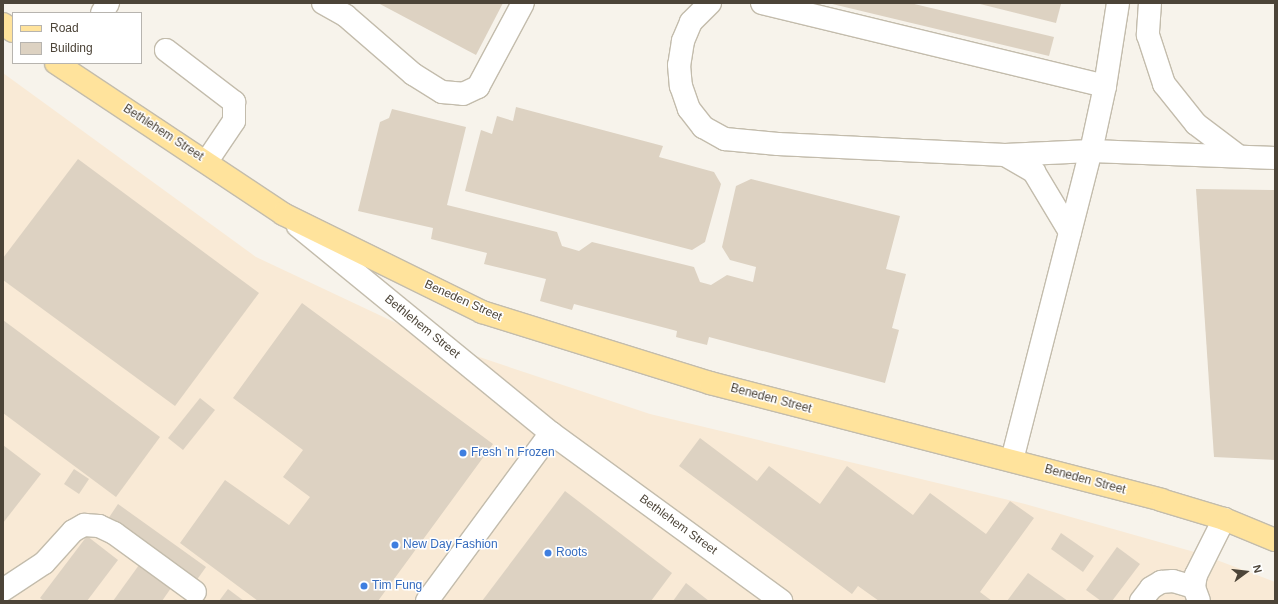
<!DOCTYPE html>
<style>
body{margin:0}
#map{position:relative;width:1278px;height:604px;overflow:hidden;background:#f7f3eb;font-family:Helvetica,sans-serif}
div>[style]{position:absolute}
.commercial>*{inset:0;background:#f9ead6}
.building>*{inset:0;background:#ddd2c2}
.roads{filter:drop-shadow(1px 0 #c3bcac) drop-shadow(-1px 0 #c3bcac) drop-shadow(0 1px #c3bcac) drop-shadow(0 -1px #c3bcac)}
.minor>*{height:22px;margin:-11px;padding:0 11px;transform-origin:11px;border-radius:11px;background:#fff}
.major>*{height:22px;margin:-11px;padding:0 11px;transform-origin:11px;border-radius:11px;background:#ffe39c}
.dots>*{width:11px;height:11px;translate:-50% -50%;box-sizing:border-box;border:2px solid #fff;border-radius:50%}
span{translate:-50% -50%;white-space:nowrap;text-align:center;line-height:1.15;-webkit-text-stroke:3px #fff;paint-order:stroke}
.street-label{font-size:12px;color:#4c4438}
.shop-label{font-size:12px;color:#366cbe}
.left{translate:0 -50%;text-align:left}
.frame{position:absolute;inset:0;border:4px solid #4c4438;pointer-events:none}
.legend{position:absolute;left:12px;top:12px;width:130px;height:52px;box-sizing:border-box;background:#fff;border:1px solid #b7b4af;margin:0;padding:5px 7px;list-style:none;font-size:12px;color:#4c4438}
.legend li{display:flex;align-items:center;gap:8px;height:20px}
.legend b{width:20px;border:1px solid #b7b4af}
.north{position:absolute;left:1226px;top:552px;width:40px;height:40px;-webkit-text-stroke:3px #fff;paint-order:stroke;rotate:75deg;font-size:11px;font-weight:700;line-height:16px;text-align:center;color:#4c4438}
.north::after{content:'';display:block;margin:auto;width:14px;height:18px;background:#4c4438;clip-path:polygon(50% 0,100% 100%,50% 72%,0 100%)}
</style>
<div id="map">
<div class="commercial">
<i style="clip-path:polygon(3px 73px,256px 257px,443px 345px,650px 414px,1025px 504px,1198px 553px,1275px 582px,1275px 601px,3px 601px)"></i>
</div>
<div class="building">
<i style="clip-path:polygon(378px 3px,503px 3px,476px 55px)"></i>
<i style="clip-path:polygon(828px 3px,910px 3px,1054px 37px,1049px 56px)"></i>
<i style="clip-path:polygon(976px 3px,1056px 3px,1061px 4px,1056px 23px)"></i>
<i style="clip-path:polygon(516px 107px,663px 146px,659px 157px,714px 172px,721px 184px,705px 242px,692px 250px,465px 191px,481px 130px,492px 134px,497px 116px,513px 121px)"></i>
<i style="clip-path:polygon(392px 109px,466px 127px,447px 205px,557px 232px,562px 246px,579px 251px,592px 242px,694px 267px,700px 282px,711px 285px,727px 275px,753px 282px,756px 267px,730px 260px,722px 247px,736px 186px,751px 179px,900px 216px,886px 269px,906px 274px,892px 328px,899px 330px,885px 383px,709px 337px,707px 345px,691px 341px,676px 337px,677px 331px,574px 304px,572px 310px,540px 301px,546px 279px,484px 264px,487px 253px,431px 239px,433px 228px,358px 211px,380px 122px,389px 118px)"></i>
<i style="clip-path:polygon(78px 159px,259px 293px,175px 406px,3px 280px,3px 258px)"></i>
<i style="clip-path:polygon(1196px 189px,1275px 190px,1275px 460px,1214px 457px)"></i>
<i style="clip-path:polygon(302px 303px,493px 444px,378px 601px,258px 601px,180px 543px,225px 480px,289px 525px,310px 497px,283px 477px,303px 450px,233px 398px)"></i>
<i style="clip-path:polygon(3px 320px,160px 437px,116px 497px,3px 413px)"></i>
<i style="clip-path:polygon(200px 398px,215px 410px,183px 450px,168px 438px)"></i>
<i style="clip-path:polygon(700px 438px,757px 481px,769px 466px,820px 504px,847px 466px,913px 515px,930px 493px,986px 534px,1010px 501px,1034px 518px,980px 592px,992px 601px,879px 601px,858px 586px,852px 594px,679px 466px)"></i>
<i style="clip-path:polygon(3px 445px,41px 474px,3px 523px)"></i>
<i style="clip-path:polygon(74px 469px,89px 479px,79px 494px,64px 484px)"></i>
<i style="clip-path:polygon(565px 491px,672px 573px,651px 601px,482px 601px)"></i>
<i style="clip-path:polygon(118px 504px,206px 567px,196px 581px,108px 519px)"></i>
<i style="clip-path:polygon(1061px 533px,1094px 556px,1083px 572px,1051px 549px)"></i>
<i style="clip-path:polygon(87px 536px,118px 560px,87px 601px,44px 601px,40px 598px)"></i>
<i style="clip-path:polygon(1117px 547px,1140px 564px,1112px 601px,1101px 601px,1086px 590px)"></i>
<i style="clip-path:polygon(139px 565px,171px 588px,162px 601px,113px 601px)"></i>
<i style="clip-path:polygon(1028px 573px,1068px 601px,1007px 601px)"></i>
<i style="clip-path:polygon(686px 583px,709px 601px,673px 601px)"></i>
<i style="clip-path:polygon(228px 589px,244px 601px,219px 601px)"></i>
</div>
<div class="roads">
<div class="minor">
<i style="left:323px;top:3px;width:26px;rotate:29deg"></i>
<i style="left:346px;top:16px;width:89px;rotate:40.9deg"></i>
<i style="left:413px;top:74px;width:34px;rotate:32deg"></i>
<i style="left:442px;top:92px;width:21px;rotate:5deg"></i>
<i style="left:463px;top:94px;width:17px;rotate:-25deg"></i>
<i style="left:478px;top:87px;width:95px;rotate:-61.8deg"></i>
<i style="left:710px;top:3px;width:27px;rotate:135deg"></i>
<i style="left:691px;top:22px;width:21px;rotate:113deg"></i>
<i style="left:683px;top:41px;width:24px;rotate:99deg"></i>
<i style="left:679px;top:65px;width:21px;rotate:85deg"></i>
<i style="left:681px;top:86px;width:24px;rotate:71deg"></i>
<i style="left:689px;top:109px;width:23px;rotate:52deg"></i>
<i style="left:703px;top:127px;width:25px;rotate:29deg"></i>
<i style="left:725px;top:139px;width:53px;rotate:5.4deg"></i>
<i style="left:778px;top:144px;width:227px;rotate:2.8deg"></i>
<i style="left:1005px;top:155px;width:86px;rotate:-2.7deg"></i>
<i style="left:1091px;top:151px;width:184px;rotate:2.2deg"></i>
<i style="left:762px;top:3px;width:353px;rotate:13.6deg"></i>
<i style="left:1150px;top:3px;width:32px;rotate:94deg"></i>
<i style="left:1148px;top:35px;width:52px;rotate:71.9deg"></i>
<i style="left:1164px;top:84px;width:51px;rotate:51.3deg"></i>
<i style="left:1196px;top:124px;width:51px;rotate:37.1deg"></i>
<i style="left:102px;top:13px;width:12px;rotate:-59deg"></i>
<i style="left:166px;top:50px;width:86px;rotate:37.4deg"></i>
<i style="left:234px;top:102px;width:19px;rotate:90deg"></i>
<i style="left:234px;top:121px;width:48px;rotate:124deg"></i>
<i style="left:1005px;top:155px;width:34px;rotate:30deg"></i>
<i style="left:1034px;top:172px;width:70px;rotate:59deg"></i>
<i style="left:298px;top:226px;width:327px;rotate:39.3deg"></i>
<i style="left:551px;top:433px;width:285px;rotate:36.1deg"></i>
<i style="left:1012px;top:460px;width:319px;rotate:-75.7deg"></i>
<i style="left:1091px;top:151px;width:66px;rotate:-77.8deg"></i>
<i style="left:1105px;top:86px;width:84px;rotate:-81.1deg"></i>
<i style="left:3px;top:590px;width:49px;rotate:-33.4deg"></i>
<i style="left:44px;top:563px;width:43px;rotate:-47.8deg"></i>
<i style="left:73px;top:531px;width:13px;rotate:-29deg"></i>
<i style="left:84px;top:525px;width:15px;rotate:4deg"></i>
<i style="left:99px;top:526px;width:17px;rotate:25deg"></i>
<i style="left:114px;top:533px;width:100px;rotate:36.1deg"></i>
<i style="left:427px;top:601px;width:209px;rotate:-53.6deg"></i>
<i style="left:1141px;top:601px;width:16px;rotate:-52deg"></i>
<i style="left:1151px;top:588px;width:12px;rotate:-31deg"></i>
<i style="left:1161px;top:582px;width:12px;rotate:-5deg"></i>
<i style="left:1173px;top:581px;width:22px;rotate:16deg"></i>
<i style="left:1199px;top:601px;width:15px;rotate:-110deg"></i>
<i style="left:1194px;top:587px;width:12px;rotate:-81deg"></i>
<i style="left:1196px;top:575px;width:63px;rotate:-63.4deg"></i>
</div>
<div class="major">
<i style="left:3px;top:24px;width:12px;rotate:35deg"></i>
<i style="left:56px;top:63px;width:273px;rotate:33.6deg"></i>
<i style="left:283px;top:214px;width:222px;rotate:26.2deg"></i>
<i style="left:482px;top:312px;width:239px;rotate:17.3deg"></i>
<i style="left:710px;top:383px;width:466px;rotate:14.5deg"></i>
<i style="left:1161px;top:500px;width:66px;rotate:16.8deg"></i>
<i style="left:1224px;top:519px;width:55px;rotate:22.4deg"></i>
</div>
</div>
<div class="dots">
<i style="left:463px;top:453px;background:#3f7fe0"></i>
<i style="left:395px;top:545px;background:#3f7fe0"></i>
<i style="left:548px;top:553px;background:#3f7fe0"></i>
<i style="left:364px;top:586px;background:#3f7fe0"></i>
</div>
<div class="street-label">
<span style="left:163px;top:133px;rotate:33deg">Bethlehem Street</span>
<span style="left:463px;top:301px;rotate:24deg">Beneden Street</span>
<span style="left:422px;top:327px;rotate:39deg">Bethlehem Street</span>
<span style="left:771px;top:399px;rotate:15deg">Beneden Street</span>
<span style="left:1085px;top:480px;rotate:15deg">Beneden Street</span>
<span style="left:678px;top:525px;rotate:36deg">Bethlehem Street</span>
</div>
<div class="shop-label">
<span class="left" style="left:471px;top:453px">Fresh 'n Frozen</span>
<span class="left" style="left:403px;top:545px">New Day Fashion</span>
<span class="left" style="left:556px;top:553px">Roots</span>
<span class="left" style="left:372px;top:586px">Tim Fung</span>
</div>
<div class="frame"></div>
<ul class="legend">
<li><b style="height:5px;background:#ffe39c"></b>Road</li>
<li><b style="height:11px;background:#ddd2c2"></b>Building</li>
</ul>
<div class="north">N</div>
</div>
